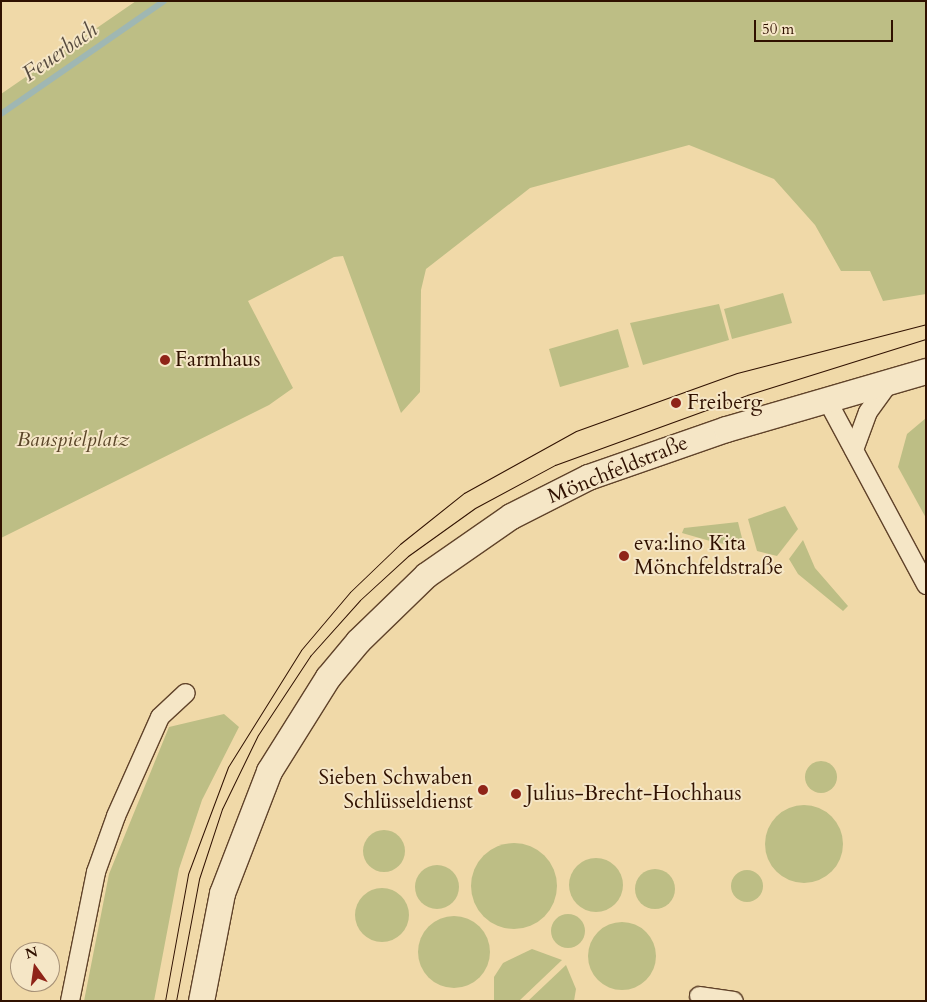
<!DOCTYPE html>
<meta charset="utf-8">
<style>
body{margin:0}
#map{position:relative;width:927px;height:1002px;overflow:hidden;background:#f0d9a8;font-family:Cardo,serif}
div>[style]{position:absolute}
.green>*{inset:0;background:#bdbe85}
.round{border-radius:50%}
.stream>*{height:5.5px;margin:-2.75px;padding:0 2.75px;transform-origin:2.75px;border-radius:2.75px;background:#9fb7b3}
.roads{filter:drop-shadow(1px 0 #60432a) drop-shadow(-1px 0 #60432a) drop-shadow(0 1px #60432a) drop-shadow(0 -1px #60432a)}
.street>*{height:18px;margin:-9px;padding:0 9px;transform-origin:9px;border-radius:9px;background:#f5e6c6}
.secondary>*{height:25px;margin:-12.5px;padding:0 12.5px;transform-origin:12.5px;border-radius:12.5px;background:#f5e6c6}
.tram>*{height:1px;margin:-0.5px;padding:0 0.5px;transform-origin:0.5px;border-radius:0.5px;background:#301100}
.dots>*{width:14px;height:14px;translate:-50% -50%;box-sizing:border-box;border:2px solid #f5e6c6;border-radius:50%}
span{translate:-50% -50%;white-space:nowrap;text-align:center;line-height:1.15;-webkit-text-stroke:4px #f5e6c6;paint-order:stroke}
.poi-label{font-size:21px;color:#301100}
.left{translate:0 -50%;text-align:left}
.right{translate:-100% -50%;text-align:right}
.park-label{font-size:21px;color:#5a4528;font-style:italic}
.street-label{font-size:21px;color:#301100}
.water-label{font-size:22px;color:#574b3f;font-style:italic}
.frame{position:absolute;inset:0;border:2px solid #301100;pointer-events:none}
.north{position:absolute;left:10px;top:942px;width:50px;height:50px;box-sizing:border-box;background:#f5e6c6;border:1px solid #a69177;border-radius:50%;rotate:346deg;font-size:14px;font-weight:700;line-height:20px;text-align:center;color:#301100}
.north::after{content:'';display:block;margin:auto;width:18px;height:22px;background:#8f2418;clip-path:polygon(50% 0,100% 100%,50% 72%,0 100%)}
.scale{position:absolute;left:754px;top:20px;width:139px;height:22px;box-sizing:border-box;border:2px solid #301100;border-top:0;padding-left:6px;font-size:15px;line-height:18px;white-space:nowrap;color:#301100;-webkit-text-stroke:4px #f5e6c6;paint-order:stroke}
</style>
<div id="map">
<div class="green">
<i style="clip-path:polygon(136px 1px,926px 1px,926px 294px,883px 301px,870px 271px,841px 271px,815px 225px,774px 179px,689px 145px,530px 188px,426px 269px,421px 290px,420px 392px,401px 413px,343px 256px,334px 257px,248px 301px,293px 388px,269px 405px,1px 538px,1px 94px)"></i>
<i style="clip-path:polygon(783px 293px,792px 323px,732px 339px,724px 309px)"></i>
<i style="clip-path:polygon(719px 304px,729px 340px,643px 365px,630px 323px)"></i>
<i style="clip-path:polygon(618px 329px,629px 367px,560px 387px,549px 349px)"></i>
<i style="clip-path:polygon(926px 418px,926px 518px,898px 467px,907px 434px)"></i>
<i style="clip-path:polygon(785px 506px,798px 529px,777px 556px,757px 551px,748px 519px)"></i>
<i style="clip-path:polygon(738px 522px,744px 546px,717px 543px,682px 533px,684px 528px)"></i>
<i style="clip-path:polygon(803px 540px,815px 568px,848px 606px,843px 611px,798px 574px,789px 559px)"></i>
<i style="clip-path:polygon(224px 714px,239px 727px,202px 800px,179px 869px,154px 1001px,84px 1001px,109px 874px,169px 727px)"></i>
<i class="round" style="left:805px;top:761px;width:32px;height:32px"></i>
<i class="round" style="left:765px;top:805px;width:78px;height:78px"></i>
<i class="round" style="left:363px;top:830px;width:42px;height:42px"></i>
<i class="round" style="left:471px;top:843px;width:86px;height:86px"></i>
<i class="round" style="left:569px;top:858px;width:54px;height:54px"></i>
<i class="round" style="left:415px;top:865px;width:44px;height:44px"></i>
<i class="round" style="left:635px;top:869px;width:40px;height:40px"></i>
<i class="round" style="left:731px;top:870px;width:32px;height:32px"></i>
<i class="round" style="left:355px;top:888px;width:54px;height:54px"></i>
<i class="round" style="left:551px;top:914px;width:34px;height:34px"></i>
<i class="round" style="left:418px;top:916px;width:72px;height:72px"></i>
<i class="round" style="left:588px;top:922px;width:68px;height:68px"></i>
<i style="clip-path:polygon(532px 949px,562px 960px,519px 1001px,494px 1001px,494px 977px,503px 963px)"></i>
<i style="clip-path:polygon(566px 965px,576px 989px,574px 1001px,528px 1001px)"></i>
</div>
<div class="stream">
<i style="left:1px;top:114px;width:198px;rotate:-34.7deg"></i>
</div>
<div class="roads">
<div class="street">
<i style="left:827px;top:400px;width:210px;rotate:61.8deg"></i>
<i style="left:854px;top:450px;width:40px;rotate:-69.8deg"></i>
<i style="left:868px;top:412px;width:37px;rotate:-54deg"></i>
<i style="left:699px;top:996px;width:35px;rotate:8deg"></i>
<i style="left:70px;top:1001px;width:132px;rotate:-78.6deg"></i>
<i style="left:96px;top:872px;width:59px;rotate:-70.3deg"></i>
<i style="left:116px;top:816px;width:108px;rotate:-66deg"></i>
<i style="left:160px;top:717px;width:35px;rotate:-43deg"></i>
</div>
<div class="secondary">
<i style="left:201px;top:1001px;width:110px;rotate:-79deg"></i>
<i style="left:222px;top:893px;width:131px;rotate:-68.9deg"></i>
<i style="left:269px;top:771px;width:111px;rotate:-57.9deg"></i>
<i style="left:328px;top:677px;width:47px;rotate:-50.2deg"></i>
<i style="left:358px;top:641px;width:95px;rotate:-44.1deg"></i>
<i style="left:426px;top:575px;width:103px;rotate:-34.8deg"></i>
<i style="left:511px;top:516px;width:86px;rotate:-26.9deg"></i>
<i style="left:588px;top:477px;width:146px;rotate:-19.2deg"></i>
<i style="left:726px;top:429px;width:208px;rotate:-16.2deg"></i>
</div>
</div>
<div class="tram">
<i style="left:165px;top:1001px;width:129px;rotate:-79.7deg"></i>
<i style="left:188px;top:874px;width:114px;rotate:-69.5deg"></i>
<i style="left:228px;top:767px;width:138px;rotate:-58deg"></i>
<i style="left:301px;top:650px;width:76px;rotate:-49.8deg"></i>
<i style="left:350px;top:592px;width:69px;rotate:-43.8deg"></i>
<i style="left:400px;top:544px;width:82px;rotate:-38.6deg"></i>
<i style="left:464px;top:493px;width:128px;rotate:-29deg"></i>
<i style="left:576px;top:431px;width:171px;rotate:-19.8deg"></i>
<i style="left:737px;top:373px;width:195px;rotate:-14.5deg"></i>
<i style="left:176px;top:1001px;width:124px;rotate:-79.3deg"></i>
<i style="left:199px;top:879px;width:74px;rotate:-71.8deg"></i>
<i style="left:222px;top:809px;width:82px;rotate:-64.1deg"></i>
<i style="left:258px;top:735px;width:95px;rotate:-56.6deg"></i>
<i style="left:310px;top:656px;width:75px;rotate:-48.2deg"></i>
<i style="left:360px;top:600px;width:65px;rotate:-42.5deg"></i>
<i style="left:408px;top:556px;width:82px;rotate:-35.6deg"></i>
<i style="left:475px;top:508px;width:91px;rotate:-28.3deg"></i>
<i style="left:555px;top:465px;width:204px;rotate:-20deg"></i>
<i style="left:747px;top:395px;width:188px;rotate:-17.4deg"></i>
</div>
<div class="dots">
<i style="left:165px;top:360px;background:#8f2418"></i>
<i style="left:676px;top:403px;background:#8f2418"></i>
<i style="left:624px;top:556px;background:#8f2418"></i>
<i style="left:483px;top:790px;background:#8f2418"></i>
<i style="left:516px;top:794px;background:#8f2418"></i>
</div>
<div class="poi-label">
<span class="left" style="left:175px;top:360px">Farmhaus</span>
<span class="left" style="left:687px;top:403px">Freiberg</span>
<span class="left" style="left:634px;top:556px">eva:lino Kita<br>Mönchfeldstraße</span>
<span class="right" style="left:473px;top:790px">Sieben Schwaben<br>Schlüsseldienst</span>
<span class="left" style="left:526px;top:794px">Julius-Brecht-Hochhaus</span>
</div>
<div class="park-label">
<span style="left:73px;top:440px">Bauspielplatz</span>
</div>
<div class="street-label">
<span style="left:618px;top:470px;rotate:-22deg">Mönchfeldstraße</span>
</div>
<div class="water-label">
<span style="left:60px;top:52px;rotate:-35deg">Feuerbach</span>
</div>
<div class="frame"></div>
<div class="north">N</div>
<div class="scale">50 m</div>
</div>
